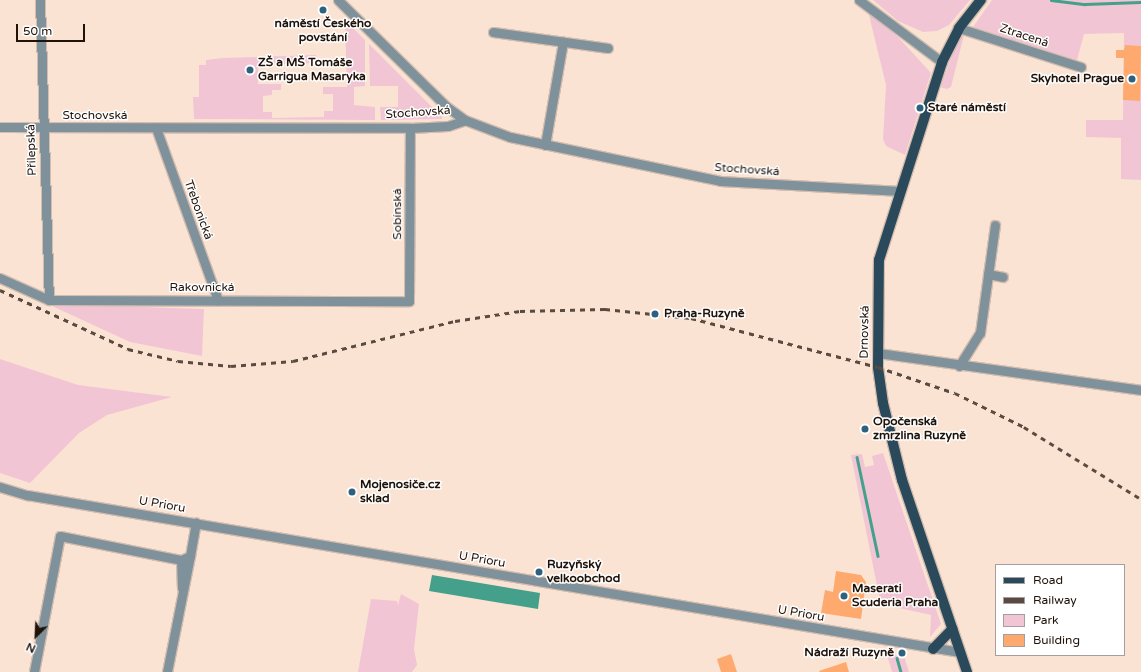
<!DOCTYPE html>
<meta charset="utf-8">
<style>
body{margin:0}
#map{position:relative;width:1141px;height:672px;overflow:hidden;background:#fbe3d3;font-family:"Varela Round",sans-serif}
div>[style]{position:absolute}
.green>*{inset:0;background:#f2c5d5}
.water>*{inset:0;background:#44a08a}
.stream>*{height:2.5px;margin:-1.25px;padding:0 1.25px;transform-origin:1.25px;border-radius:1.25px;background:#44a08a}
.building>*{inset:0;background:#feaa6e}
.roads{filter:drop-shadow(1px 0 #d3bdaf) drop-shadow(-1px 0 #d3bdaf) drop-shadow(0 1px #d3bdaf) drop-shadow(0 -1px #d3bdaf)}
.minor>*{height:9px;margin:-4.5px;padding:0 4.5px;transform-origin:4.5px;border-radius:4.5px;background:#7f919b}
.major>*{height:10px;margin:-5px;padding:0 5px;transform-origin:5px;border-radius:5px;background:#2a495b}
.rail>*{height:2.5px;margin-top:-1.25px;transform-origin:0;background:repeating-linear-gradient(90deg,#5a4a3f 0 5px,transparent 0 10px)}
.dots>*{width:11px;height:11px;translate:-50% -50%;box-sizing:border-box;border:2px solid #fff;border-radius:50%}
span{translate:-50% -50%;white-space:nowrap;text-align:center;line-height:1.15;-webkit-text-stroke:3px #fff;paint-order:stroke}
.poi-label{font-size:12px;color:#1f1209;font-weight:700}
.left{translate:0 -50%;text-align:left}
.right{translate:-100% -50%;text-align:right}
.street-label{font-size:12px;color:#1f1209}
.legend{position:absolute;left:995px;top:564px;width:130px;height:92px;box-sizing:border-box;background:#fff;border:1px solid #a5a09d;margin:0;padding:5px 7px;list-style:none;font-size:12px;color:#1f1209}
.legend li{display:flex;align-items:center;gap:8px;height:20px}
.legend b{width:20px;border:1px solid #a5a09d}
.north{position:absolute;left:16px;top:616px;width:40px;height:40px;-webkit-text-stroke:3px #fff;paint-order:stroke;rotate:204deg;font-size:11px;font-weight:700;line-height:16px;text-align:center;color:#1f1209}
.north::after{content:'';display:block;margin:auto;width:14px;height:18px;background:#1f1209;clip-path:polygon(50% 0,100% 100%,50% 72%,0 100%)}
.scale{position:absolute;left:16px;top:24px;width:69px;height:18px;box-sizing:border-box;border:2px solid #1f1209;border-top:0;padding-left:5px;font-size:12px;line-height:14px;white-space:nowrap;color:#1f1209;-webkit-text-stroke:3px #fff;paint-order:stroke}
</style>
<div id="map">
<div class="green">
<i style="clip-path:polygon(873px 0,970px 0,949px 25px,937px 31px,923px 32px,898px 21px)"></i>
<i style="clip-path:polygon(992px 0,1141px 0,1141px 180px,1121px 179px,1121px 138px,1086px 137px,1086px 120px,1123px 120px,1124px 33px,1084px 34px,1077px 60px,973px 27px)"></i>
<i style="clip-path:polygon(868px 11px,899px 38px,931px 73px,905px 155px,886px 146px,883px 139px,886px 85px)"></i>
<i style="clip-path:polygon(345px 20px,365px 40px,365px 86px,354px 87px,354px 105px,375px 107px,375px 120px,194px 119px,193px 97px,199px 97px,199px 65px,206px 65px,206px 60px,223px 58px,316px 55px,317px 63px,258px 65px,258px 84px,281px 84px,281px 90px,272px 90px,272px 95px,263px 96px,263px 112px,272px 112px,272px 118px,324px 117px,324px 111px,333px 111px,333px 94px,323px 94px,323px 87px,347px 87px)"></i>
<i style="clip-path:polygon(964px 35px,951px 87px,947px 89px,940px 87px,959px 38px)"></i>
<i style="clip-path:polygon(369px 44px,442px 117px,442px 119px,381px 120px,380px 107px,398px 107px,398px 86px,370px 86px)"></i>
<i style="clip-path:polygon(13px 288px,51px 304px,204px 309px,202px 356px,130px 342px)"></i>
<i style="clip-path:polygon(0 359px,78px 385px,172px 397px,107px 415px,79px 433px,30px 483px,0 473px)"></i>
<i style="clip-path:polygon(883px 453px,941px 624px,930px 637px,931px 615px,881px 604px,880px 601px,851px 455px,862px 454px,865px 467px,874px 465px,872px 456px)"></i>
<i style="clip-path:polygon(401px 594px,419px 604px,414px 649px,417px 665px,412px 672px,358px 672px,371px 599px,397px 601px,398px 605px)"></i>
<i style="clip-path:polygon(887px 655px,904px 656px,909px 672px,892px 672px)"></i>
</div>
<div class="water">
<i style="clip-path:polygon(432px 575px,540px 593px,538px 609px,429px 591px)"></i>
</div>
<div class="stream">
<i style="left:1051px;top:0;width:34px;rotate:7deg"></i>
<i style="left:1085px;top:4px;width:56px;rotate:-2deg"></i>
<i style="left:857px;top:457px;width:101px;rotate:78deg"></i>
<i style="left:897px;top:658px;width:15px;rotate:74deg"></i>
</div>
<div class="building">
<i style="clip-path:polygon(1125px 45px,1141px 46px,1140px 101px,1123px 100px,1124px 58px,1116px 58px,1116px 50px,1124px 50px)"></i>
<i style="clip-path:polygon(836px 571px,861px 575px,866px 582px,861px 619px,821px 613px,825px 590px,833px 592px)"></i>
<i style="clip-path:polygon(731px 654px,737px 672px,721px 672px,717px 659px)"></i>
<i style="clip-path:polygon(846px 662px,849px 672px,820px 672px,819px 671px)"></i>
</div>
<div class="roads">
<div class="minor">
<i style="left:40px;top:0;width:300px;rotate:88.3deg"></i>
<i style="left:338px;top:0;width:153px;rotate:44.5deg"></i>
<i style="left:447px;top:107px;width:22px;rotate:36deg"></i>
<i style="left:465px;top:120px;width:48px;rotate:20.7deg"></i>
<i style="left:510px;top:137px;width:215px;rotate:11.8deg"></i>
<i style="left:720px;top:181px;width:181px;rotate:3.2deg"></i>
<i style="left:859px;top:0;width:104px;rotate:36.8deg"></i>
<i style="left:959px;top:28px;width:128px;rotate:17.7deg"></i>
<i style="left:493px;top:32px;width:116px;rotate:7.9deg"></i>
<i style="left:0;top:127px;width:410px;rotate:0.1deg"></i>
<i style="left:410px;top:128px;width:38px;rotate:-3deg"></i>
<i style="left:448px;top:126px;width:18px;rotate:-19deg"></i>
<i style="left:156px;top:128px;width:183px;rotate:70.2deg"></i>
<i style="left:545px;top:145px;width:105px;rotate:-80.1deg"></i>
<i style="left:988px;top:274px;width:15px;rotate:11deg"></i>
<i style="left:0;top:278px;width:54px;rotate:24.2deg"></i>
<i style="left:49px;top:300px;width:360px;rotate:0.2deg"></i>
<i style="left:409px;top:301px;width:173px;rotate:-89.7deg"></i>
<i style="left:878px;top:353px;width:266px;rotate:8deg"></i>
<i style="left:959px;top:366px;width:39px;rotate:-58deg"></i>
<i style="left:980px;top:333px;width:109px;rotate:-82.1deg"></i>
<i style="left:0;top:487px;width:28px;rotate:17deg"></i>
<i style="left:27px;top:495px;width:946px;rotate:9.55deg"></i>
<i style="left:181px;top:560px;width:28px;rotate:88deg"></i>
<i style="left:34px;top:672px;width:138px;rotate:-79.2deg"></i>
<i style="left:60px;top:536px;width:123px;rotate:11.2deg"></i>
<i style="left:181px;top:560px;width:10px;rotate:-24deg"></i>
<i style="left:190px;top:556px;width:34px;rotate:-80deg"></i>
<i style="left:167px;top:672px;width:118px;rotate:-78.8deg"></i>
</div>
<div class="major">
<i style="left:933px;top:649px;width:28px;rotate:-46deg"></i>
<i style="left:967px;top:672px;width:203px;rotate:-108.7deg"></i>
<i style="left:902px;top:480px;width:79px;rotate:-103.9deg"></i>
<i style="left:883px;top:403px;width:36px;rotate:-98deg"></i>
<i style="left:878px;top:367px;width:107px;rotate:-89.5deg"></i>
<i style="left:879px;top:260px;width:208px;rotate:-72.3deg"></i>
<i style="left:942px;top:62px;width:38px;rotate:-63deg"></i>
<i style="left:959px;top:28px;width:36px;rotate:-52deg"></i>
</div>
</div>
<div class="rail">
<i style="left:0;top:290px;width:141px;rotate:24.7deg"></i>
<i style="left:128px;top:349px;width:51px;rotate:13.5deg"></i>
<i style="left:178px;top:361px;width:53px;rotate:5.4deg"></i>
<i style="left:231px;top:366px;width:62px;rotate:-4.6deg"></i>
<i style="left:293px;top:361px;width:167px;rotate:-13.9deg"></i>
<i style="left:455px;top:321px;width:66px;rotate:-8.7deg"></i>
<i style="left:520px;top:311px;width:85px;rotate:-1.3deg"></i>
<i style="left:605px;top:309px;width:86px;rotate:6deg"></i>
<i style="left:691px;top:318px;width:193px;rotate:14.7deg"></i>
<i style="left:878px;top:367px;width:81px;rotate:18.7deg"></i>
<i style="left:955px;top:393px;width:77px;rotate:26.2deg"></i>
<i style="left:1024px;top:427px;width:137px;rotate:31.6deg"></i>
</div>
<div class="dots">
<i style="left:323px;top:10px;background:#2d617d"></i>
<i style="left:250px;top:70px;background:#2d617d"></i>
<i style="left:1132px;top:79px;background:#2d617d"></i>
<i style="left:920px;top:108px;background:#2d617d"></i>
<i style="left:655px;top:314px;background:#2d617d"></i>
<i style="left:865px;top:429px;background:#2d617d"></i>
<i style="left:352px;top:492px;background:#2d617d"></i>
<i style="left:539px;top:572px;background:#2d617d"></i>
<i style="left:844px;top:596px;background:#2d617d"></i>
<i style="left:902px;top:653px;background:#2d617d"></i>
</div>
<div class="poi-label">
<span style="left:323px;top:31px">náměstí Českého<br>povstání</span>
<span class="left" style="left:258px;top:70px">ZŠ a MŠ Tomáše<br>Garrigua Masaryka</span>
<span class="right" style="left:1124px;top:79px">Skyhotel Prague</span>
<span class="left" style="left:928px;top:108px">Staré náměstí</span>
<span class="left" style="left:664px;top:314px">Praha-Ruzyně</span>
<span class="left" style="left:873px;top:429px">Opočenská<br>zmrzlina Ruzyně</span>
<span class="left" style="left:360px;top:492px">Mojenosiče.cz<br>sklad</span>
<span class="left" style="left:547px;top:572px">Ruzyňský<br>velkoobchod</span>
<span class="left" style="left:852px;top:596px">Maserati<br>Scuderia Praha</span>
<span class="right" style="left:894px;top:653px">Nádraží Ruzyně</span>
</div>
<div class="street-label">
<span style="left:1024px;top:36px;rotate:18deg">Ztracená</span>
<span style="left:418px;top:113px;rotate:-4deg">Stochovská</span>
<span style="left:95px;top:116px">Stochovská</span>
<span style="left:32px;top:150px;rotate:-92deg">Přílepská</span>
<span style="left:747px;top:170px;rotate:4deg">Stochovská</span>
<span style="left:198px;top:210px;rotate:70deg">Třebonická</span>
<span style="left:398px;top:214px;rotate:-90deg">Sobínská</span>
<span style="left:202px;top:288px">Rakovnická</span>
<span style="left:865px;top:332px;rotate:-89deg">Drnovská</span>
<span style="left:162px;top:505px;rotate:10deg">U Prioru</span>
<span style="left:482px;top:560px;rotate:10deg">U Prioru</span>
<span style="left:801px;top:614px;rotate:10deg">U Prioru</span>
</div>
<ul class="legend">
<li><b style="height:5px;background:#2a495b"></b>Road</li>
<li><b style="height:5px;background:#5a4a3f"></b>Railway</li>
<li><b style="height:11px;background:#f2c5d5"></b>Park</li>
<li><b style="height:11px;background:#feaa6e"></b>Building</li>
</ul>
<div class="north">N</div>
<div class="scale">50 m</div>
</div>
